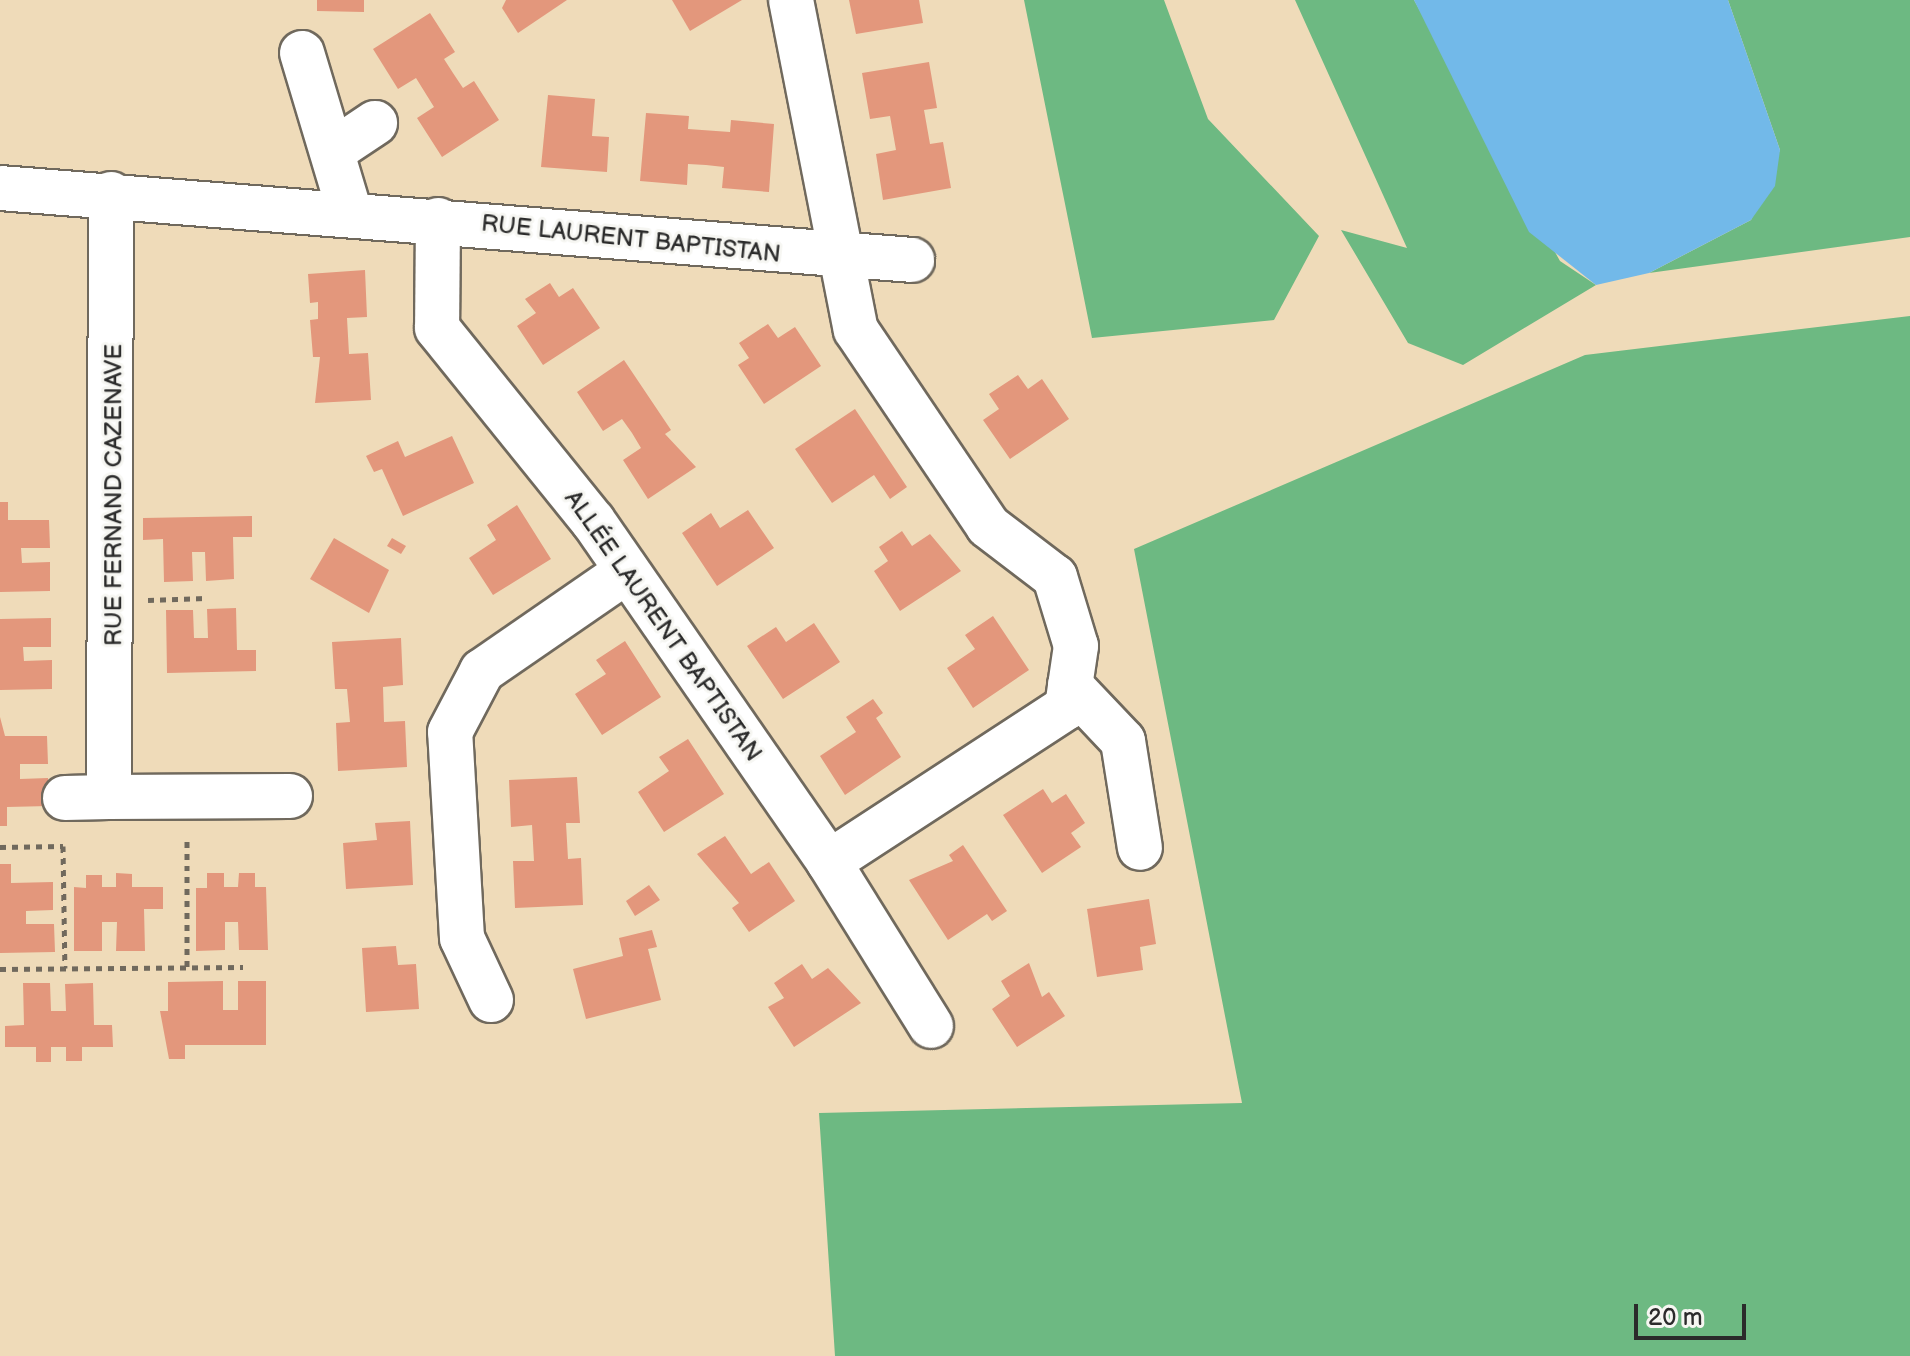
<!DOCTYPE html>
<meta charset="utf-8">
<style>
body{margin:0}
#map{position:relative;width:1910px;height:1356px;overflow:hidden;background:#efdbb9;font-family:"Balsamiq Sans",sans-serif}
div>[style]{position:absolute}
.forest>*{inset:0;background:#6db982}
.water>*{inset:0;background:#72b9e9}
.building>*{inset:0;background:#e3977c}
.path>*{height:5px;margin-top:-2.5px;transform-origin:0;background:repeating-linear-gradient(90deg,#70695d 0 6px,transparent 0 12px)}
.roads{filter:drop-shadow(2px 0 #70695d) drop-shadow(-2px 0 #70695d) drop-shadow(0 2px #70695d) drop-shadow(0 -2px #70695d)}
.minor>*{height:44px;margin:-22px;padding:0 22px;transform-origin:22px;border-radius:22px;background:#fff}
span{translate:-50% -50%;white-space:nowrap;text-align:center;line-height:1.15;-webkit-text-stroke:6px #f6f6f2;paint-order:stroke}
.street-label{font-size:24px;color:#2b2b2b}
.scale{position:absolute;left:1634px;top:1304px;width:112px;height:36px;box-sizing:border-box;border:4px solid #2b2b2b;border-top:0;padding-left:10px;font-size:24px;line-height:28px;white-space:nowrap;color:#2b2b2b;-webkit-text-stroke:6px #f6f6f2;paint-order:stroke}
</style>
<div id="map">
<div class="forest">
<i style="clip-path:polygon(1024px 0,1164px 0,1208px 119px,1319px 236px,1274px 320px,1092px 338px)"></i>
<i style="clip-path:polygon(1295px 0,1414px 0,1560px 261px,1596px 285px,1463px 365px,1408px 343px,1341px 230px,1407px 248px)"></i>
<i style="clip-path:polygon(1728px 0,1910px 0,1910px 237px,1649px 273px,1751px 220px,1780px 150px)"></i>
<i style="clip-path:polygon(1910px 316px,1910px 1356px,835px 1356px,819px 1113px,1242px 1103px,1134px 549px,1585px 355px)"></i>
</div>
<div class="water">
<i style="clip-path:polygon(1414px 0,1728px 0,1780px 150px,1775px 186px,1751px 220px,1649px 273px,1596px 285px,1529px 232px)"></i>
</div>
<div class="building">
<i style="clip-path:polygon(317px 0,364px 0,364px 12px,317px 11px)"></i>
<i style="clip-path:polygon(506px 0,567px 0,518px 33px,502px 8px)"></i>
<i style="clip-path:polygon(672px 0,742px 0,690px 31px)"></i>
<i style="clip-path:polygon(849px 0,919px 0,923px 23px,856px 34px)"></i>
<i style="clip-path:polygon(430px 13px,455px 52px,444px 59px,453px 73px,463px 88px,474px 81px,499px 120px,442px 157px,417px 118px,434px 107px,416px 78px,398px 89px,373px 49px)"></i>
<i style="clip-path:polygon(929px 62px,937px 108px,924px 110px,930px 144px,943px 142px,951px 188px,883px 200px,876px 154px,896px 150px,890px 116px,870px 119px,862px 73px)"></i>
<i style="clip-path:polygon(548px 95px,595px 99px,592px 136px,609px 137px,607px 172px,541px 167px)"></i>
<i style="clip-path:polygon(646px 113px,689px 116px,688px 129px,730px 132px,731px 120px,774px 124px,769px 192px,722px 188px,724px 167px,706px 165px,688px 164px,687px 185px,640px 181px)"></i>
<i style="clip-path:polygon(365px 270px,367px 317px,347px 318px,349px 354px,368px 353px,371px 400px,315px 403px,320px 357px,313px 357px,310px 320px,318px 319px,318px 302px,310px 303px,308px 274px)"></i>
<i style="clip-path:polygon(550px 283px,559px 297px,573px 288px,600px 328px,543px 365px,517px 326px,536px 313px,525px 299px)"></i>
<i style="clip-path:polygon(768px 324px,778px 338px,795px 327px,821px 366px,764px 404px,738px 365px,749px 358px,739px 343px)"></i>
<i style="clip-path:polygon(624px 360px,671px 430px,665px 434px,696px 467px,648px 499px,623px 460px,641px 448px,632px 433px,622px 419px,603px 431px,577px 392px)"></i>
<i style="clip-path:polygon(1018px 375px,1028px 389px,1042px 379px,1069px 419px,1010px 459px,983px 420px,999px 409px,989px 394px)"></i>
<i style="clip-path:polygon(855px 409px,907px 487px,890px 499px,874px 475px,832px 503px,795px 449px)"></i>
<i style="clip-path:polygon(452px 436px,474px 483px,403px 516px,382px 469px,374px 472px,366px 456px,398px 441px,405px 457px)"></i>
<i style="clip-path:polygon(0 502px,8px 502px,8px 520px,49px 520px,50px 548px,21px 548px,22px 563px,50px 562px,50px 591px,0 592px)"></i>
<i style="clip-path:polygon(517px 505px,551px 559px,493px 595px,469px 558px,496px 540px,487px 525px)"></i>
<i style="clip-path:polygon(748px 510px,774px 548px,717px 586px,682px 533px,711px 513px,720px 528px)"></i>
<i style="clip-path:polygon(252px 516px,252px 537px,233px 537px,234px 579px,206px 581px,205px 552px,192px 552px,193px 581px,164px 582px,163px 539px,143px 540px,143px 518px)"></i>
<i style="clip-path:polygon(902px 531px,912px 546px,930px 534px,961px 571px,900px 611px,874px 571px,888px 561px,879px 547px)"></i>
<i style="clip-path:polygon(334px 538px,389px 570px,369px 613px,310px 579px)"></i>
<i style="clip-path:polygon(392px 538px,406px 546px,401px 554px,387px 546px)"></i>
<i style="clip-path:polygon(236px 608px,237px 650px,256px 650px,256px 671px,167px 673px,166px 610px,193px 610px,194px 638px,208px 638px,207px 609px)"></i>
<i style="clip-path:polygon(993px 616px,1029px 670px,973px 708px,947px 668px,975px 649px,965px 635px)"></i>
<i style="clip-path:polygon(51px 618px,51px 647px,23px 647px,24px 661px,52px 660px,52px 689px,0 690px,0 619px)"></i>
<i style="clip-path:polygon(814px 623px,840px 662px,783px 699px,747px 646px,776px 627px,786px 642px)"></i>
<i style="clip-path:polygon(401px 638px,403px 685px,383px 687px,384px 722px,405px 721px,407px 767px,338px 771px,336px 723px,350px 722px,347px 689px,335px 689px,332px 642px)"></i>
<i style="clip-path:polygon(625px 641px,661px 697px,602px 735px,575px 694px,606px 674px,596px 660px)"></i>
<i style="clip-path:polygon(873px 699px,883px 713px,876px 718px,901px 757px,845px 795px,820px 756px,856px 732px,846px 717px)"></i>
<i style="clip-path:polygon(0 717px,5px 736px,47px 736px,48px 764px,20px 764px,20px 779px,48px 778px,49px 806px,7px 807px,7px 826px,0 826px)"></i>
<i style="clip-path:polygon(688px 739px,724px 794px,664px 832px,638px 792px,669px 771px,659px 757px)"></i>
<i style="clip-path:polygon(577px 777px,580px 823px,566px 823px,568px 859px,581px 858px,583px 905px,515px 908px,513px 861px,534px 861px,532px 825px,511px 827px,509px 780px)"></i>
<i style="clip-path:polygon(1043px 789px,1052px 803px,1066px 794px,1085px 823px,1071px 833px,1081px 847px,1042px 873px,1003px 815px)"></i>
<i style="clip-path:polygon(410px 821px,413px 885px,346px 889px,343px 843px,377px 840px,375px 823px)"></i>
<i style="clip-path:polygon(725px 836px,751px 874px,769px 862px,795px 901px,749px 932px,732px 908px,739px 903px,697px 854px)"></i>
<i style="clip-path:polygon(963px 845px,1007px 911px,992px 921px,987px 914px,948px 940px,909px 880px,953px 861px,949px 855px)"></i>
<i style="clip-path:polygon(0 864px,11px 864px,11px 883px,53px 882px,53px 910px,26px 911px,26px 924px,54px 924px,55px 952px,0 953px)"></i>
<i style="clip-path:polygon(116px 873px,132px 874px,132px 887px,163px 887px,163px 909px,144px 909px,145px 951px,116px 951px,117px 922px,102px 922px,102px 951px,74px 951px,74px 887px,86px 888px,86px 875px,102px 875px,102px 887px,116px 887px)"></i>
<i style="clip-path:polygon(207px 873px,224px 873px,224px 887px,238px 887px,239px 873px,255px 873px,255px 887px,266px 887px,268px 950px,239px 950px,238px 922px,225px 922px,225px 950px,196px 951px,196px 888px,207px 888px)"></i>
<i style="clip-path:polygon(649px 885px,660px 900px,635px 916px,626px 901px)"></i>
<i style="clip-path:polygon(1149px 899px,1156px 944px,1140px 947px,1143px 970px,1097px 977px,1087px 909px)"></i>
<i style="clip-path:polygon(652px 930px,657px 947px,648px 949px,661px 1000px,586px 1019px,573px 969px,623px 956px,619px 938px)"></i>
<i style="clip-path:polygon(396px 946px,398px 965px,416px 964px,419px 1009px,366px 1012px,362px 948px)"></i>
<i style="clip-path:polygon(1029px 963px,1042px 997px,1049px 992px,1065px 1016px,1017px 1047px,992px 1009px,1010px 996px,1001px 981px)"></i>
<i style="clip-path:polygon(802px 964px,812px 979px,828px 968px,861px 1003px,794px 1047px,768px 1007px,784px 998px,774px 983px)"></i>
<i style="clip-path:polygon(223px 981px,223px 1010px,238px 1010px,238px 981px,266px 981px,266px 1045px,185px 1045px,185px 1059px,169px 1059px,160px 1011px,168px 1011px,168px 982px)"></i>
<i style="clip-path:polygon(23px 983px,50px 983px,51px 1011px,66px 1011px,65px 984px,93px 983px,94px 1025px,112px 1025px,113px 1047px,82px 1047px,82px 1061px,66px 1061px,66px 1047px,51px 1047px,51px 1062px,36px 1062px,36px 1047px,5px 1047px,5px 1026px,24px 1025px)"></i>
</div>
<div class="path">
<i style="left:148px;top:600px;width:58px;rotate:-2deg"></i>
<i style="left:0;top:847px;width:63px;rotate:-0.9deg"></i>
<i style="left:63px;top:846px;width:122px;rotate:89.1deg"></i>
<i style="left:187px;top:967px;width:131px;rotate:-90deg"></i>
<i style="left:0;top:969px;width:243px;rotate:-0.5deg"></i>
</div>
<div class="roads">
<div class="minor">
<i style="left:791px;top:0;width:336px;rotate:78.9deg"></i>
<i style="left:856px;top:330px;width:236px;rotate:56deg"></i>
<i style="left:988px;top:526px;width:84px;rotate:37.3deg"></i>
<i style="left:1055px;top:577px;width:72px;rotate:73.1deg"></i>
<i style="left:1076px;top:646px;width:62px;rotate:98.4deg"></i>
<i style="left:1067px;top:707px;width:284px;rotate:146.9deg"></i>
<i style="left:302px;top:53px;width:167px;rotate:73.3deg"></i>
<i style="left:336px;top:149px;width:47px;rotate:-33.7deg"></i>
<i style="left:0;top:188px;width:915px;rotate:4.51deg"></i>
<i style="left:111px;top:194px;width:603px;rotate:90.19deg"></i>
<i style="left:109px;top:797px;width:181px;rotate:-0.3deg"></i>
<i style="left:438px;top:220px;width:108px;rotate:90.5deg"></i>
<i style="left:437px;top:328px;width:248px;rotate:51.1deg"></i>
<i style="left:593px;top:521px;width:415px;rotate:55.3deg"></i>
<i style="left:829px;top:862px;width:193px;rotate:58.1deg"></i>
<i style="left:1070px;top:685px;width:77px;rotate:46.6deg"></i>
<i style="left:1123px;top:741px;width:108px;rotate:81deg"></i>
<i style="left:65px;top:798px;width:44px;rotate:-1.3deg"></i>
<i style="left:491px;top:1000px;width:68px;rotate:-115.1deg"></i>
<i style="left:462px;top:938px;width:206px;rotate:-93.3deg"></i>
<i style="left:450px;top:732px;width:69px;rotate:-62.3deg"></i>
<i style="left:482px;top:671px;width:176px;rotate:-34.6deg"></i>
</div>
</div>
<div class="street-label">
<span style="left:631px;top:239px;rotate:6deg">RUE LAURENT BAPTISTAN</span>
<span style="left:114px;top:495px;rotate:-90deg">RUE FERNAND CAZENAVE</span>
<span style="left:663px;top:626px;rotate:55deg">ALLÉE LAURENT BAPTISTAN</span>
</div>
<div class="scale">20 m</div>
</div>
